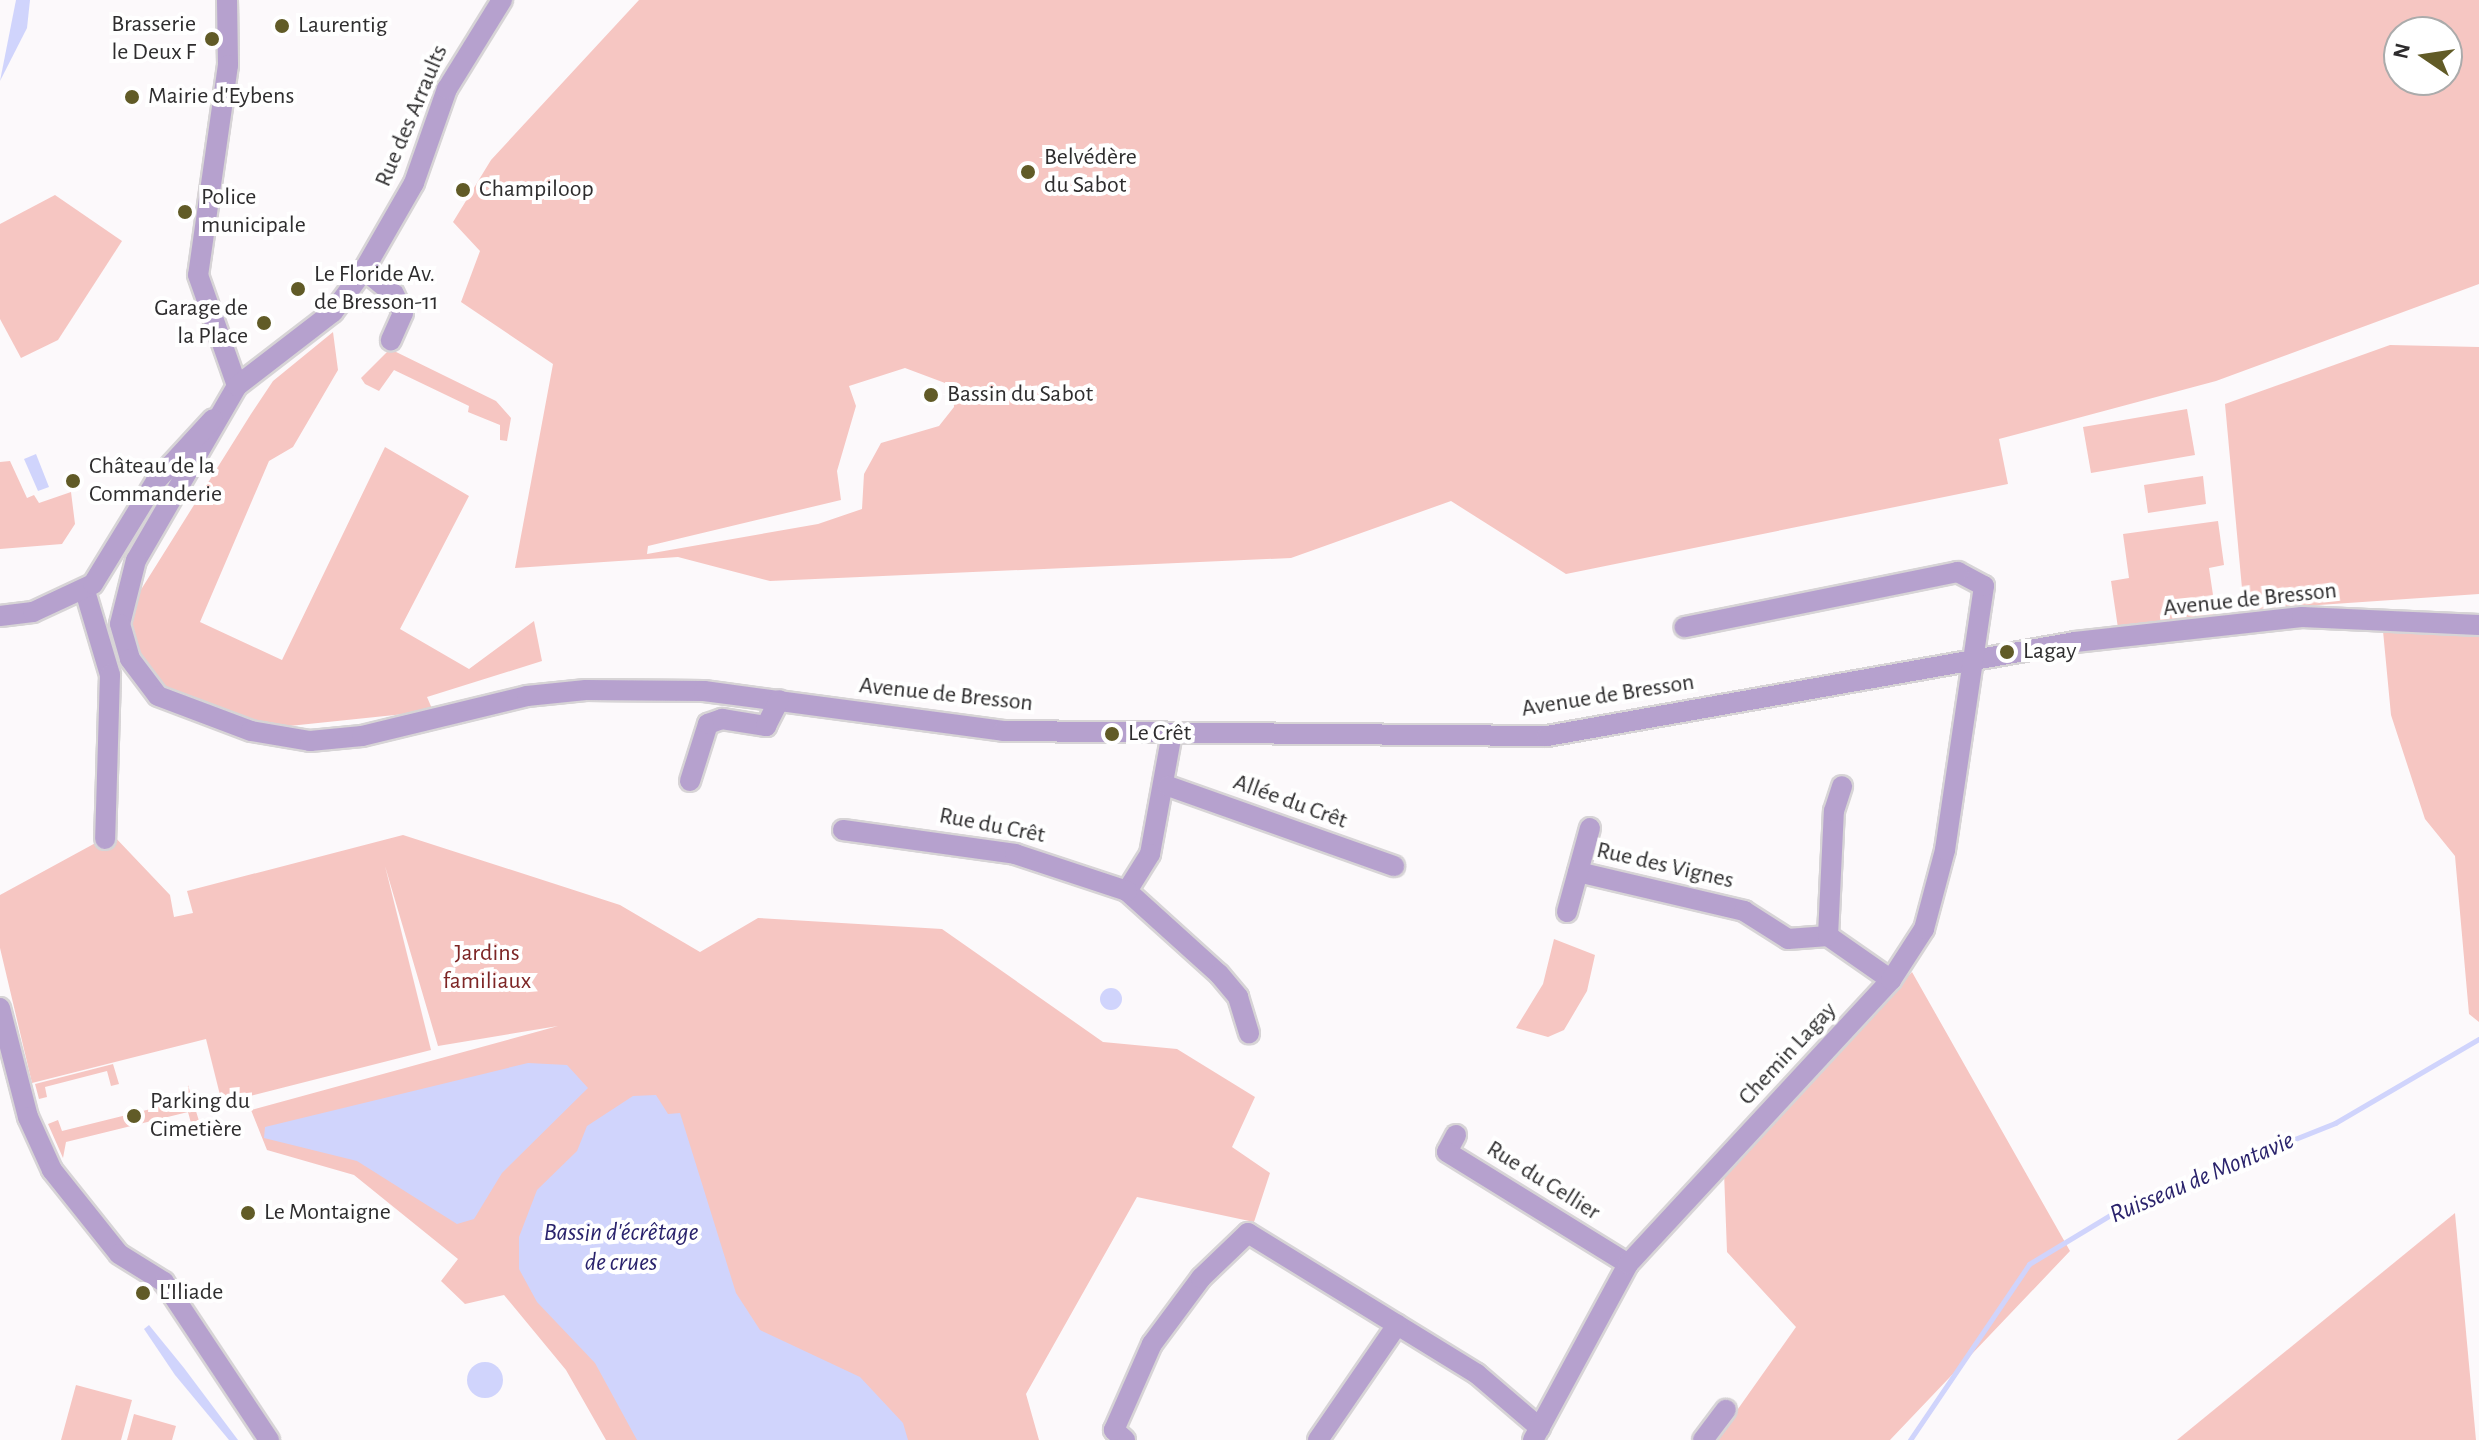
<!DOCTYPE html>
<meta charset="utf-8">
<style>
body{margin:0}
#map{position:relative;width:2479px;height:1440px;overflow:hidden;background:#fcf9fb;font-family:"Alegreya Sans",sans-serif}
div>[style]{position:absolute}
.green>*{inset:0;background:#f6c6c2}
.water>*{inset:0;background:#d0d4fc}
.round{border-radius:50%}
.stream>*{height:5px;margin:-2.5px;padding:0 2.5px;transform-origin:2.5px;border-radius:2.5px;background:#d0d4fc}
.roads{filter:drop-shadow(2px 0 #d7d4d6) drop-shadow(-2px 0 #d7d4d6) drop-shadow(0 2px #d7d4d6) drop-shadow(0 -2px #d7d4d6)}
.minor>*{height:20px;margin:-10px;padding:0 10px;transform-origin:10px;border-radius:10px;background:#b6a1ce}
.dots>*{width:22px;height:22px;translate:-50% -50%;box-sizing:border-box;border:4px solid #fff;border-radius:50%}
span{translate:-50% -50%;white-space:nowrap;text-align:center;line-height:1.15;-webkit-text-stroke:8px #fff;paint-order:stroke}
.poi-label{font-size:24px;color:#2e2d2e}
.right{translate:-100% -50%;text-align:right}
.left{translate:0 -50%;text-align:left}
.street-label{font-size:24px;color:#2e2d2e}
.park-label{font-size:24px;color:#7d2525}
.water-label{font-size:26px;color:#2a236c;font-style:italic}
.north{position:absolute;left:2383px;top:16px;width:80px;height:80px;box-sizing:border-box;background:#fff;border:2px solid #ababab;border-radius:50%;rotate:283deg;font-size:22px;font-weight:700;line-height:32px;text-align:center;color:#2e2d2e}
.north::after{content:'';display:block;margin:auto;width:28px;height:36px;background:#615b27;clip-path:polygon(50% 0,100% 100%,50% 72%,0 100%)}
</style>
<div id="map">
<div class="green">
<i style="clip-path:polygon(evenodd,639px 0,2479px 0,2479px 284px,2216px 381px,1999px 439px,2008px 484px,1566px 574px,1451px 501px,1291px 558px,770px 581px,678px 557px,515px 568px,553px 364px,461px 302px,480px 251px,453px 222px,491px 160px,639px 0,2399px 32px,2447px 32px,2447px 80px,2399px 80px,2399px 32px,639px 0,905px 368px,953px 386px,954px 407px,939px 426px,881px 443px,864px 474px,862px 509px,818px 524px,647px 554px,648px 546px,841px 500px,837px 471px,856px 406px,849px 386px,905px 368px)"></i>
<i style="clip-path:polygon(55px 195px,122px 241px,58px 340px,21px 358px,0 319px,0 224px)"></i>
<i style="clip-path:polygon(333px 332px,338px 370px,293px 447px,269px 461px,200px 622px,282px 660px,385px 447px,469px 496px,400px 629px,469px 669px,534px 621px,542px 661px,427px 697px,433px 711px,270px 728px,172px 696px,147px 671px,129px 632px,137px 596px,251px 414px,273px 381px)"></i>
<i style="clip-path:polygon(2390px 345px,2479px 347px,2479px 594px,2244px 610px,2225px 404px)"></i>
<i style="clip-path:polygon(390px 349px,496px 401px,511px 418px,507px 441px,500px 440px,500px 425px,468px 412px,469px 406px,394px 370px,379px 391px,365px 384px,361px 378px)"></i>
<i style="clip-path:polygon(2187px 409px,2195px 455px,2091px 473px,2083px 427px)"></i>
<i style="clip-path:polygon(10px 461px,27px 498px,34px 495px,39px 503px,71px 492px,75px 524px,62px 544px,0 549px,0 462px)"></i>
<i style="clip-path:polygon(2203px 476px,2206px 504px,2148px 513px,2144px 485px)"></i>
<i style="clip-path:polygon(2218px 521px,2224px 565px,2209px 568px,2216px 615px,2118px 628px,2111px 581px,2129px 578px,2123px 534px)"></i>
<i style="clip-path:polygon(2383px 631px,2479px 635px,2479px 1022px,2469px 1014px,2455px 856px,2425px 819px,2391px 715px)"></i>
<i style="clip-path:polygon(112px 834px,170px 895px,174px 917px,193px 913px,187px 891px,403px 835px,620px 905px,700px 952px,758px 918px,942px 929px,1103px 1042px,1177px 1049px,1255px 1097px,1232px 1147px,1270px 1173px,1254px 1222px,1137px 1197px,1026px 1394px,1039px 1440px,606px 1440px,566px 1370px,504px 1295px,465px 1304px,441px 1281px,458px 1259px,354px 1175px,267px 1150px,251px 1110px,558px 1026px,438px 1046px,385px 866px,431px 1050px,222px 1103px,206px 1039px,32px 1083px,0 948px,0 895px)"></i>
<i style="clip-path:polygon(1554px 939px,1595px 955px,1587px 991px,1564px 1030px,1548px 1037px,1516px 1028px,1543px 984px)"></i>
<i style="clip-path:polygon(1912px 972px,2070px 1251px,1890px 1440px,1716px 1440px,1796px 1327px,1727px 1252px,1724px 1172px)"></i>
<i style="clip-path:polygon(113px 1064px,119px 1084px,111px 1086px,107px 1071px,45px 1087px,47px 1097px,39px 1099px,35px 1084px)"></i>
<i style="clip-path:polygon(188px 1085px,199px 1121px,191px 1123px,188px 1112px,66px 1142px,63px 1158px,48px 1124px,58px 1120px,62px 1131px,187px 1100px)"></i>
<i style="clip-path:polygon(2455px 1213px,2476px 1440px,2177px 1440px)"></i>
<i style="clip-path:polygon(76px 1385px,132px 1400px,121px 1440px,61px 1440px)"></i>
<i style="clip-path:polygon(134px 1414px,176px 1426px,172px 1440px,127px 1440px)"></i>
</div>
<div class="water">
<i style="clip-path:polygon(16px 0,30px 0,27px 28px,0 81px)"></i>
<i style="clip-path:polygon(36px 454px,49px 487px,38px 491px,24px 459px)"></i>
<i class="round" style="left:1100px;top:988px;width:22px;height:22px"></i>
<i style="clip-path:polygon(528px 1063px,567px 1065px,588px 1088px,502px 1173px,474px 1219px,457px 1224px,357px 1161px,264px 1138px,265px 1127px)"></i>
<i style="clip-path:polygon(656px 1095px,668px 1114px,680px 1113px,736px 1293px,760px 1330px,860px 1377px,903px 1423px,908px 1440px,637px 1440px,595px 1363px,537px 1302px,519px 1269px,519px 1237px,537px 1190px,577px 1151px,587px 1126px,633px 1096px)"></i>
<i style="clip-path:polygon(149px 1325px,184px 1368px,238px 1440px,229px 1440px,175px 1375px,144px 1329px)"></i>
<i class="round" style="left:467px;top:1362px;width:36px;height:36px"></i>
</div>
<div class="stream">
<i style="left:1910px;top:1440px;width:212px;rotate:-55.9deg"></i>
<i style="left:2029px;top:1264px;width:106px;rotate:-31.1deg"></i>
<i style="left:2120px;top:1209px;width:232px;rotate:-21.8deg"></i>
<i style="left:2335px;top:1123px;width:167px;rotate:-30.3deg"></i>
</div>
<div class="roads">
<div class="minor">
<i style="left:227px;top:0;width:65px;rotate:89.1deg"></i>
<i style="left:228px;top:65px;width:212px;rotate:98.1deg"></i>
<i style="left:198px;top:275px;width:118px;rotate:70.6deg"></i>
<i style="left:237px;top:386px;width:201px;rotate:120.1deg"></i>
<i style="left:136px;top:560px;width:66px;rotate:104deg"></i>
<i style="left:120px;top:624px;width:36px;rotate:74deg"></i>
<i style="left:130px;top:659px;width:46px;rotate:52.9deg"></i>
<i style="left:158px;top:696px;width:99px;rotate:20.6deg"></i>
<i style="left:251px;top:731px;width:60px;rotate:9.6deg"></i>
<i style="left:310px;top:741px;width:52px;rotate:-5.5deg"></i>
<i style="left:362px;top:736px;width:170px;rotate:-13.6deg"></i>
<i style="left:527px;top:696px;width:59px;rotate:-5.8deg"></i>
<i style="left:586px;top:690px;width:118px;rotate:0.5deg"></i>
<i style="left:704px;top:691px;width:302px;rotate:7.6deg"></i>
<i style="left:1003px;top:731px;width:544px;rotate:0.53deg"></i>
<i style="left:1547px;top:736px;width:536px;rotate:-10.09deg"></i>
<i style="left:2075px;top:642px;width:228px;rotate:-6.3deg"></i>
<i style="left:2302px;top:617px;width:177px;rotate:2.6deg"></i>
<i style="left:364px;top:270px;width:38px;rotate:39deg"></i>
<i style="left:394px;top:294px;width:21px;rotate:65deg"></i>
<i style="left:403px;top:313px;width:30px;rotate:114deg"></i>
<i style="left:237px;top:386px;width:121px;rotate:-37.6deg"></i>
<i style="left:333px;top:312px;width:52px;rotate:-53.6deg"></i>
<i style="left:364px;top:270px;width:100px;rotate:-60.1deg"></i>
<i style="left:414px;top:183px;width:100px;rotate:-70.7deg"></i>
<i style="left:447px;top:89px;width:105px;rotate:-58.3deg"></i>
<i style="left:85px;top:591px;width:88px;rotate:73.4deg"></i>
<i style="left:110px;top:675px;width:164px;rotate:91.7deg"></i>
<i style="left:0;top:616px;width:33px;rotate:-7deg"></i>
<i style="left:33px;top:612px;width:66px;rotate:-25deg"></i>
<i style="left:93px;top:584px;width:121px;rotate:-58.5deg"></i>
<i style="left:156px;top:481px;width:84px;rotate:-47.4deg"></i>
<i style="left:1172px;top:733px;width:123px;rotate:100.3deg"></i>
<i style="left:1150px;top:854px;width:44px;rotate:121.9deg"></i>
<i style="left:1127px;top:891px;width:124px;rotate:42.1deg"></i>
<i style="left:1219px;top:974px;width:30px;rotate:50deg"></i>
<i style="left:1238px;top:997px;width:38px;rotate:73deg"></i>
<i style="left:690px;top:781px;width:60px;rotate:-72.5deg"></i>
<i style="left:708px;top:724px;width:15px;rotate:-20deg"></i>
<i style="left:722px;top:719px;width:45px;rotate:9deg"></i>
<i style="left:766px;top:726px;width:29px;rotate:-63deg"></i>
<i style="left:1168px;top:786px;width:240px;rotate:19.5deg"></i>
<i style="left:843px;top:830px;width:174px;rotate:7.9deg"></i>
<i style="left:1015px;top:854px;width:118px;rotate:18.3deg"></i>
<i style="left:1578px;top:872px;width:171px;rotate:13.2deg"></i>
<i style="left:1744px;top:911px;width:52px;rotate:32.5deg"></i>
<i style="left:1788px;top:939px;width:40px;rotate:-4.3deg"></i>
<i style="left:1828px;top:936px;width:77px;rotate:34.9deg"></i>
<i style="left:1567px;top:912px;width:87px;rotate:-74.7deg"></i>
<i style="left:1828px;top:936px;width:125px;rotate:-87.3deg"></i>
<i style="left:1834px;top:811px;width:26px;rotate:-72deg"></i>
<i style="left:0;top:1008px;width:113px;rotate:75.6deg"></i>
<i style="left:28px;top:1117px;width:58px;rotate:65.6deg"></i>
<i style="left:52px;top:1170px;width:107px;rotate:51.4deg"></i>
<i style="left:119px;top:1254px;width:53px;rotate:31.9deg"></i>
<i style="left:164px;top:1282px;width:190px;rotate:56.4deg"></i>
<i style="left:1456px;top:1135px;width:19px;rotate:118deg"></i>
<i style="left:1447px;top:1152px;width:213px;rotate:31.7deg"></i>
<i style="left:1125px;top:1440px;width:15px;rotate:-138deg"></i>
<i style="left:1114px;top:1430px;width:94px;rotate:-66.2deg"></i>
<i style="left:1152px;top:1344px;width:82px;rotate:-53.4deg"></i>
<i style="left:1201px;top:1278px;width:65px;rotate:-43.8deg"></i>
<i style="left:1248px;top:1233px;width:269px;rotate:31.6deg"></i>
<i style="left:1477px;top:1374px;width:83px;rotate:40.6deg"></i>
<i style="left:1318px;top:1440px;width:140px;rotate:-55.5deg"></i>
<i style="left:1533px;top:1440px;width:200px;rotate:-61.6deg"></i>
<i style="left:1628px;top:1264px;width:387px;rotate:-47.2deg"></i>
<i style="left:1891px;top:980px;width:61px;rotate:-57.1deg"></i>
<i style="left:1924px;top:929px;width:82px;rotate:-75.1deg"></i>
<i style="left:1945px;top:850px;width:267px;rotate:-81.6deg"></i>
<i style="left:1984px;top:586px;width:30px;rotate:-152deg"></i>
<i style="left:1958px;top:572px;width:279px;rotate:168.6deg"></i>
<i style="left:1703px;top:1440px;width:38px;rotate:-53deg"></i>
</div>
</div>
<div class="dots">
<i style="left:282px;top:26px;background:#615b27"></i>
<i style="left:212px;top:39px;background:#615b27"></i>
<i style="left:132px;top:97px;background:#615b27"></i>
<i style="left:1028px;top:172px;background:#615b27"></i>
<i style="left:463px;top:190px;background:#615b27"></i>
<i style="left:185px;top:212px;background:#615b27"></i>
<i style="left:298px;top:289px;background:#615b27"></i>
<i style="left:264px;top:323px;background:#615b27"></i>
<i style="left:931px;top:395px;background:#615b27"></i>
<i style="left:73px;top:481px;background:#615b27"></i>
<i style="left:2007px;top:652px;background:#615b27"></i>
<i style="left:1112px;top:734px;background:#615b27"></i>
<i style="left:134px;top:1116px;background:#615b27"></i>
<i style="left:248px;top:1213px;background:#615b27"></i>
<i style="left:143px;top:1293px;background:#615b27"></i>
</div>
<div class="poi-label">
<span class="right" style="left:196px;top:39px">Brasserie<br>le Deux F</span>
<span class="left" style="left:298px;top:26px">Laurentig</span>
<span class="left" style="left:148px;top:97px">Mairie d'Eybens</span>
<span class="left" style="left:1044px;top:172px">Belvédère<br>du Sabot</span>
<span class="left" style="left:479px;top:190px">Champiloop</span>
<span class="left" style="left:201px;top:212px">Police<br>municipale</span>
<span class="left" style="left:314px;top:289px">Le Floride Av.<br>de Bresson-11</span>
<span class="right" style="left:248px;top:323px">Garage de<br>la Place</span>
<span class="left" style="left:947px;top:395px">Bassin du Sabot</span>
<span class="left" style="left:89px;top:481px">Château de la<br>Commanderie</span>
<span class="left" style="left:2023px;top:652px">Lagay</span>
<span class="left" style="left:1128px;top:734px">Le Crêt</span>
<span class="left" style="left:150px;top:1116px">Parking du<br>Cimetière</span>
<span class="left" style="left:264px;top:1213px">Le Montaigne</span>
<span class="left" style="left:159px;top:1293px">L'Iliade</span>
</div>
<div class="street-label">
<span style="left:412px;top:116px;rotate:-67deg">Rue des Arraults</span>
<span style="left:2250px;top:600px;rotate:-6deg">Avenue de Bresson</span>
<span style="left:946px;top:695px;rotate:6deg">Avenue de Bresson</span>
<span style="left:1608px;top:696px;rotate:-9deg">Avenue de Bresson</span>
<span style="left:1290px;top:802px;rotate:20deg">Allée du Crêt</span>
<span style="left:992px;top:826px;rotate:11deg">Rue du Crêt</span>
<span style="left:1665px;top:866px;rotate:13deg">Rue des Vignes</span>
<span style="left:1788px;top:1054px;rotate:-47deg">Chemin Lagay</span>
<span style="left:1543px;top:1181px;rotate:32deg">Rue du Cellier</span>
</div>
<div class="park-label">
<span style="left:487px;top:968px">Jardins<br>familiaux</span>
</div>
<div class="water-label">
<span style="left:2202px;top:1178px;rotate:-23deg">Ruisseau de Montavie</span>
<span style="left:621px;top:1248px">Bassin d'écrêtage<br>de crues</span>
</div>
<div class="north">N</div>
</div>
